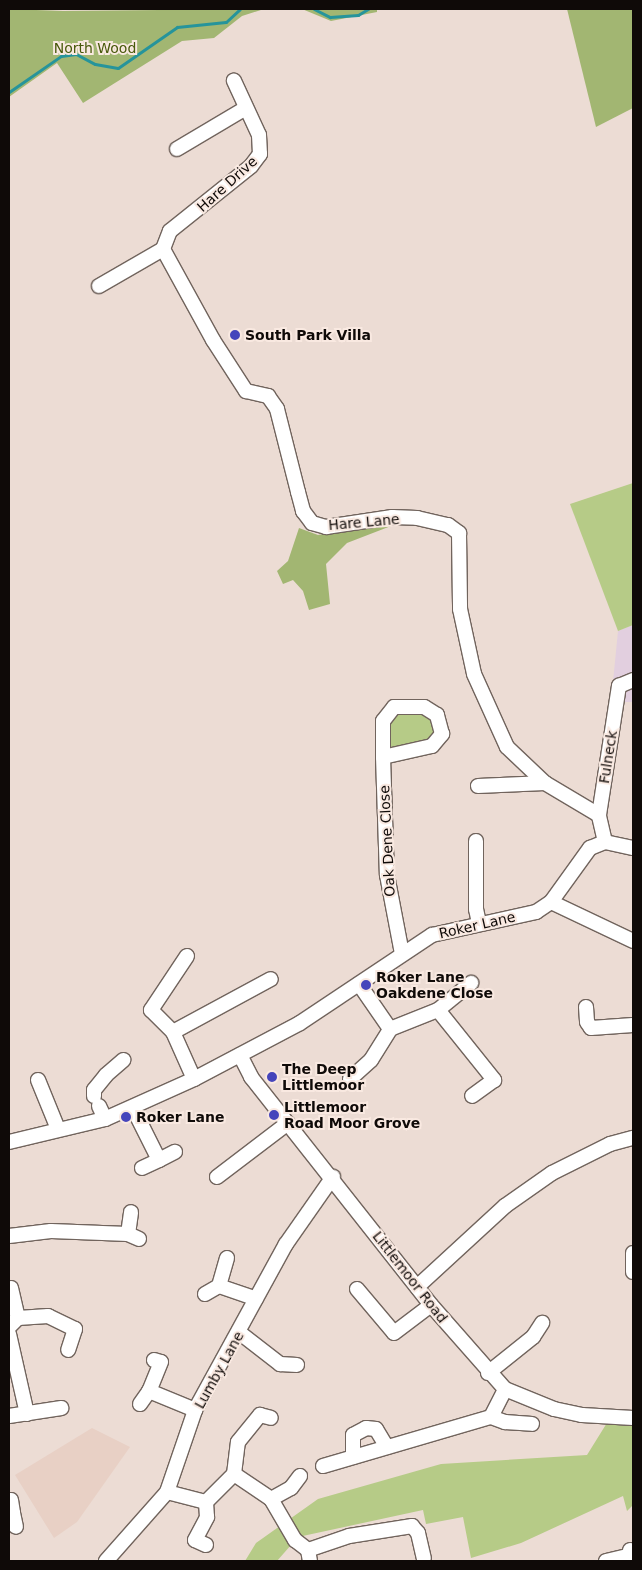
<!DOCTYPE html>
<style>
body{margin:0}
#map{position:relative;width:642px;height:1570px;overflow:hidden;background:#ecdcd4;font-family:"DejaVu Sans",sans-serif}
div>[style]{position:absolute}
.built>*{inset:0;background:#e8d0c5}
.education>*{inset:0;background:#e2cfdf}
.green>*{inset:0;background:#b6cb87}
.forest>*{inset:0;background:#a2b672}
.stream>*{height:3px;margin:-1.5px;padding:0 1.5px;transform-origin:1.5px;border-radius:1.5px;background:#26949b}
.roads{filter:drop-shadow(1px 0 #71645d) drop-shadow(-1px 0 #71645d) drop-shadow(0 1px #71645d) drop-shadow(0 -1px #71645d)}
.minor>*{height:14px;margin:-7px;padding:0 7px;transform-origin:7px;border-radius:7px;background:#fff}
.dots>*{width:14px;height:14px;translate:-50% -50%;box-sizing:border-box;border:2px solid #f9e9e1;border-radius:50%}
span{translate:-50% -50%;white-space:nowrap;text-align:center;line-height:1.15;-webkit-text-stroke:4px #f9e9e1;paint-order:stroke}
.park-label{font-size:14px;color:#48590b}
.street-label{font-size:14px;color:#0f0a08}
.poi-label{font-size:14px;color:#0f0a08;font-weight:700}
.left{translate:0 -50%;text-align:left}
.frame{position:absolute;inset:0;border:10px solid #0f0a08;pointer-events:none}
</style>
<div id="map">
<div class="built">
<i style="clip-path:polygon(92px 1428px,130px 1447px,77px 1522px,54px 1538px,15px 1475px)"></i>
</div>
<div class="education">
<i style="clip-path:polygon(633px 625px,633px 702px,611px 702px,618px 631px)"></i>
</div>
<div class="green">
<i style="clip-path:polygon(633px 483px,633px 625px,618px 631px,570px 504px)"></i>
<i style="clip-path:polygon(432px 710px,438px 741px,383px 757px,386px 715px)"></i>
<i style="clip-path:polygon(610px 1418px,633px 1418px,633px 1505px,627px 1511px,623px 1496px,521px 1543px,471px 1558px,463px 1517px,426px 1524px,423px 1510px,298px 1537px,277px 1561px,245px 1561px,256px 1543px,318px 1499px,441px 1464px,587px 1455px)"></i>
</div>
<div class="forest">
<i style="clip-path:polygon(9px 9px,63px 11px,264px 9px,242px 16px,214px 38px,182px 41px,83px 103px,57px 63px,9px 97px)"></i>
<i style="clip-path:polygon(302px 9px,377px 9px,377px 12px,331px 21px)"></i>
<i style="clip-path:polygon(567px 9px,633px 9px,633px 108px,596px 127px)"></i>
<i style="clip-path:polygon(388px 522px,391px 526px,347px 543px,326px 564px,330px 604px,309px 610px,303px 591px,293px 580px,283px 584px,277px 571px,288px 561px,299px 528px,318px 535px)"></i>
</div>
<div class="stream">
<i style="left:314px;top:9px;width:18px;rotate:27deg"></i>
<i style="left:330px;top:17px;width:28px;rotate:-4deg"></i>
<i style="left:358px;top:15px;width:12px;rotate:-31deg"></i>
<i style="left:9px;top:92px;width:63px;rotate:-34.7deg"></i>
<i style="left:61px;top:56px;width:15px;rotate:-8deg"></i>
<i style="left:76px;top:54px;width:21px;rotate:28deg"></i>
<i style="left:95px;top:64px;width:23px;rotate:10deg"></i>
<i style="left:118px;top:68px;width:72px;rotate:-34.8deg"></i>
<i style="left:177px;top:27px;width:49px;rotate:-5.8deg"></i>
<i style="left:226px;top:22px;width:19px;rotate:-43deg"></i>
</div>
<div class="roads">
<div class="minor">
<i style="left:177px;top:149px;width:80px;rotate:-30.7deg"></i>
<i style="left:163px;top:249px;width:104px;rotate:61.2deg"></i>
<i style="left:213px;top:340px;width:61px;rotate:57.1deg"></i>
<i style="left:246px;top:391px;width:23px;rotate:13deg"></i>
<i style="left:268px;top:396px;width:16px;rotate:55deg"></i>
<i style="left:277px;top:409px;width:86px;rotate:75.8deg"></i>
<i style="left:298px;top:492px;width:20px;rotate:75deg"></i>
<i style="left:303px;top:511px;width:15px;rotate:53deg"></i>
<i style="left:312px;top:523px;width:15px;rotate:16deg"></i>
<i style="left:326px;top:527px;width:67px;rotate:-8.6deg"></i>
<i style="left:392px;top:517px;width:25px;rotate:2deg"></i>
<i style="left:417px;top:518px;width:32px;rotate:13deg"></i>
<i style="left:448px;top:525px;width:14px;rotate:36deg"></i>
<i style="left:459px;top:533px;width:76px;rotate:89.2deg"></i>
<i style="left:460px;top:609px;width:66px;rotate:77.8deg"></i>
<i style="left:474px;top:674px;width:80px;rotate:65.7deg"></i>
<i style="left:507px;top:747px;width:52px;rotate:43.5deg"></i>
<i style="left:545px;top:783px;width:63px;rotate:30.7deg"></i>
<i style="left:163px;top:249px;width:19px;rotate:-69deg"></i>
<i style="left:170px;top:231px;width:104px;rotate:-38.7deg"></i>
<i style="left:251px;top:166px;width:15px;rotate:-53deg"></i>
<i style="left:260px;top:154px;width:19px;rotate:-93deg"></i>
<i style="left:259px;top:135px;width:60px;rotate:-114.8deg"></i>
<i style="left:99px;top:286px;width:74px;rotate:-30deg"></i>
<i style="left:383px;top:757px;width:50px;rotate:-12.7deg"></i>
<i style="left:432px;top:746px;width:16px;rotate:-50deg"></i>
<i style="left:442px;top:734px;width:20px;rotate:-105deg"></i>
<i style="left:437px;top:715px;width:15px;rotate:-148deg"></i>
<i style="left:424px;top:707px;width:30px;rotate:180deg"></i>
<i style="left:394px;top:707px;width:18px;rotate:128deg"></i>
<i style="left:383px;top:721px;width:36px;rotate:90deg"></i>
<i style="left:383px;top:757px;width:118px;rotate:88.1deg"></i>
<i style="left:387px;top:875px;width:80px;rotate:79.2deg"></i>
<i style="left:478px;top:786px;width:67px;rotate:-2.6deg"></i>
<i style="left:476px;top:841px;width:68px;rotate:90deg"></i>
<i style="left:476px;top:909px;width:14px;rotate:78deg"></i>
<i style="left:605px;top:842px;width:28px;rotate:-103deg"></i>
<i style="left:599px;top:815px;width:131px;rotate:-81.2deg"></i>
<i style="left:619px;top:686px;width:15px;rotate:-23deg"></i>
<i style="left:551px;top:902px;width:91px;rotate:25.4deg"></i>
<i style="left:187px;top:956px;width:65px;rotate:123.7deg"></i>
<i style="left:151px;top:1010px;width:31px;rotate:45deg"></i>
<i style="left:173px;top:1032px;width:51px;rotate:65.9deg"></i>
<i style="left:359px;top:984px;width:55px;rotate:55.4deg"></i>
<i style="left:586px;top:1007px;width:15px;rotate:86deg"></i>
<i style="left:587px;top:1022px;width:7px;rotate:56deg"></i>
<i style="left:591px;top:1028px;width:42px;rotate:-4.1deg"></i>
<i style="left:438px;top:1010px;width:90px;rotate:51.3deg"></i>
<i style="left:494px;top:1080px;width:27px;rotate:144deg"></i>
<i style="left:173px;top:1032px;width:111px;rotate:-28.4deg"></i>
<i style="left:240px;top:1055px;width:25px;rotate:63deg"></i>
<i style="left:251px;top:1077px;width:290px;rotate:51.7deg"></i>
<i style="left:431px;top:1305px;width:112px;rotate:48.6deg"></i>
<i style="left:505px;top:1389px;width:53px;rotate:22.2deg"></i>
<i style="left:554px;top:1409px;width:29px;rotate:12deg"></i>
<i style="left:582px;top:1415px;width:51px;rotate:3.4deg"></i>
<i style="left:350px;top:1079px;width:28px;rotate:-42deg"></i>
<i style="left:371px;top:1060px;width:36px;rotate:-58deg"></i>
<i style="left:390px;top:1029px;width:52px;rotate:-21.6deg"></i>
<i style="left:438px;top:1010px;width:43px;rotate:-39.3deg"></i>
<i style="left:38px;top:1080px;width:53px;rotate:67.8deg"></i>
<i style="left:94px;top:1096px;width:6px;rotate:-90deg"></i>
<i style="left:94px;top:1090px;width:19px;rotate:-51deg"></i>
<i style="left:106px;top:1075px;width:23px;rotate:-41deg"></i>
<i style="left:99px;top:1106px;width:14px;rotate:65deg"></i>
<i style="left:133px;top:1108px;width:58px;rotate:63.4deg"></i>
<i style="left:159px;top:1160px;width:18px;rotate:-27deg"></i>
<i style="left:9px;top:1142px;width:99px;rotate:-13.5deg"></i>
<i style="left:105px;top:1119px;width:98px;rotate:-24.2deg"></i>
<i style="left:194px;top:1079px;width:120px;rotate:-27.8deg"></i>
<i style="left:300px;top:1023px;width:159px;rotate:-33.7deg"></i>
<i style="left:432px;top:935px;width:107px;rotate:-12.5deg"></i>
<i style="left:536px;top:912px;width:18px;rotate:-34deg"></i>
<i style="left:551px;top:902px;width:67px;rotate:-54.2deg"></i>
<i style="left:590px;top:848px;width:16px;rotate:-22deg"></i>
<i style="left:605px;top:842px;width:29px;rotate:12deg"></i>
<i style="left:142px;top:1168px;width:19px;rotate:-25deg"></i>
<i style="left:217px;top:1177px;width:89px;rotate:-37.3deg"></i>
<i style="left:128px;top:1234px;width:22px;rotate:-82deg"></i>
<i style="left:9px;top:1236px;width:42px;rotate:-6.8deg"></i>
<i style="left:51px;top:1231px;width:77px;rotate:2.2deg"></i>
<i style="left:128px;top:1234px;width:12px;rotate:24deg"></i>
<i style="left:633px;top:1253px;width:19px;rotate:90deg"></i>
<i style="left:227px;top:1258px;width:29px;rotate:106deg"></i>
<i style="left:219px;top:1286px;width:39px;rotate:19deg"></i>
<i style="left:417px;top:1287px;width:120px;rotate:-42.6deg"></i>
<i style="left:505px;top:1206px;width:57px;rotate:-35.1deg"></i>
<i style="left:552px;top:1173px;width:65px;rotate:-26.6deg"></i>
<i style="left:610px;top:1144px;width:24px;rotate:-15deg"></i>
<i style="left:11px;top:1288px;width:31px;rotate:77deg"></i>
<i style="left:357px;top:1289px;width:57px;rotate:49.9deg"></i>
<i style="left:394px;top:1333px;width:46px;rotate:-37.1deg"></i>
<i style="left:205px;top:1294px;width:16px;rotate:-30deg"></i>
<i style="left:9px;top:1327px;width:13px;rotate:-45deg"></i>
<i style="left:18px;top:1318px;width:30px;rotate:-4deg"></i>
<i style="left:48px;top:1316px;width:30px;rotate:26deg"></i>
<i style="left:75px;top:1329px;width:22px;rotate:108deg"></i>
<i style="left:240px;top:1333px;width:51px;rotate:37.8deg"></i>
<i style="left:280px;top:1364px;width:17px;rotate:3deg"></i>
<i style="left:9px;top:1334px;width:82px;rotate:77.3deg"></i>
<i style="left:154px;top:1360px;width:7px;rotate:16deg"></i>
<i style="left:161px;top:1362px;width:31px;rotate:112deg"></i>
<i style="left:149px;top:1391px;width:50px;rotate:22.4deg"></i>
<i style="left:488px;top:1373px;width:58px;rotate:-38.7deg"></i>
<i style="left:533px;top:1337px;width:17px;rotate:-57deg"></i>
<i style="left:140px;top:1404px;width:16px;rotate:-55deg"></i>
<i style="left:9px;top:1416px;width:53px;rotate:-8.7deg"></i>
<i style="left:491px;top:1417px;width:15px;rotate:20deg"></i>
<i style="left:505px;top:1422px;width:27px;rotate:4deg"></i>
<i style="left:353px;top:1457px;width:22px;rotate:-90deg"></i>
<i style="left:353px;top:1435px;width:15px;rotate:-28deg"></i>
<i style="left:366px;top:1428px;width:10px;rotate:6deg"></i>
<i style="left:376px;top:1429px;width:21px;rotate:59deg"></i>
<i style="left:323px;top:1466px;width:175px;rotate:-16.3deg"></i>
<i style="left:491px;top:1417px;width:31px;rotate:-63deg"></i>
<i style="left:234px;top:1474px;width:45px;rotate:34deg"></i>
<i style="left:271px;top:1499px;width:48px;rotate:59.7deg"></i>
<i style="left:295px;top:1540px;width:16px;rotate:38deg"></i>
<i style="left:308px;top:1550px;width:11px;rotate:80deg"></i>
<i style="left:167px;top:1492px;width:40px;rotate:14.4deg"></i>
<i style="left:206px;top:1502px;width:40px;rotate:-45deg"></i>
<i style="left:234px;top:1474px;width:32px;rotate:-83deg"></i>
<i style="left:238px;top:1442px;width:35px;rotate:-51deg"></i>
<i style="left:260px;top:1415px;width:11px;rotate:15deg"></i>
<i style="left:271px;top:1499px;width:23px;rotate:-29deg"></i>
<i style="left:291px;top:1488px;width:15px;rotate:-53deg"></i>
<i style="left:11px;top:1500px;width:13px;rotate:81deg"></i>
<i style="left:9px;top:1514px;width:4px;rotate:-14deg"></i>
<i style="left:13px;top:1513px;width:14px;rotate:78deg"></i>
<i style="left:206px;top:1545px;width:12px;rotate:-156deg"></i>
<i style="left:195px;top:1540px;width:26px;rotate:-62deg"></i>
<i style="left:207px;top:1517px;width:15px;rotate:-94deg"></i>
<i style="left:308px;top:1550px;width:43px;rotate:-18.9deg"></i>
<i style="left:349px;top:1536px;width:64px;rotate:-9deg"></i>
<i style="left:412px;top:1526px;width:9px;rotate:49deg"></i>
<i style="left:418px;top:1533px;width:26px;rotate:77deg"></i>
<i style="left:106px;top:1561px;width:92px;rotate:-48.5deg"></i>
<i style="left:167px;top:1492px;width:87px;rotate:-71.1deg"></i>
<i style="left:195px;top:1410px;width:189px;rotate:-61.3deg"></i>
<i style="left:286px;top:1244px;width:82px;rotate:-55deg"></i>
<i style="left:606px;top:1561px;width:26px;rotate:-13deg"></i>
<i style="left:631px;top:1555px;width:5px;rotate:-101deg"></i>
</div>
</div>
<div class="dots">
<i style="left:235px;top:335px;background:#4545bb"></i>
<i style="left:366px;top:985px;background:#4545bb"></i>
<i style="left:272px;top:1077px;background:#4545bb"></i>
<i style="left:274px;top:1115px;background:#4545bb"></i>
<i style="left:126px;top:1117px;background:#4545bb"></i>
</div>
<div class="park-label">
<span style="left:95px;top:48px">North Wood</span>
</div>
<div class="street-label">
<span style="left:227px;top:184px;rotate:-42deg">Hare Drive</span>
<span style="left:364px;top:522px;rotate:-5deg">Hare Lane</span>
<span style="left:608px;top:757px;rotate:-81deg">Fulneck</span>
<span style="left:387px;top:841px;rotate:-93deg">Oak Dene Close</span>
<span style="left:477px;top:925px;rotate:-13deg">Roker Lane</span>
<span style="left:410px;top:1277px;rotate:52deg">Littlemoor Road</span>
<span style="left:219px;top:1370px;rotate:-61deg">Lumby Lane</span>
</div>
<div class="poi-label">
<span class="left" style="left:245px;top:335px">South Park Villa</span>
<span class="left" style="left:376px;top:985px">Roker Lane<br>Oakdene Close</span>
<span class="left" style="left:282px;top:1077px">The Deep<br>Littlemoor</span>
<span class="left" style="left:284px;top:1115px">Littlemoor<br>Road Moor Grove</span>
<span class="left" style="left:136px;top:1117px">Roker Lane</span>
</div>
<div class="frame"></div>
</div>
